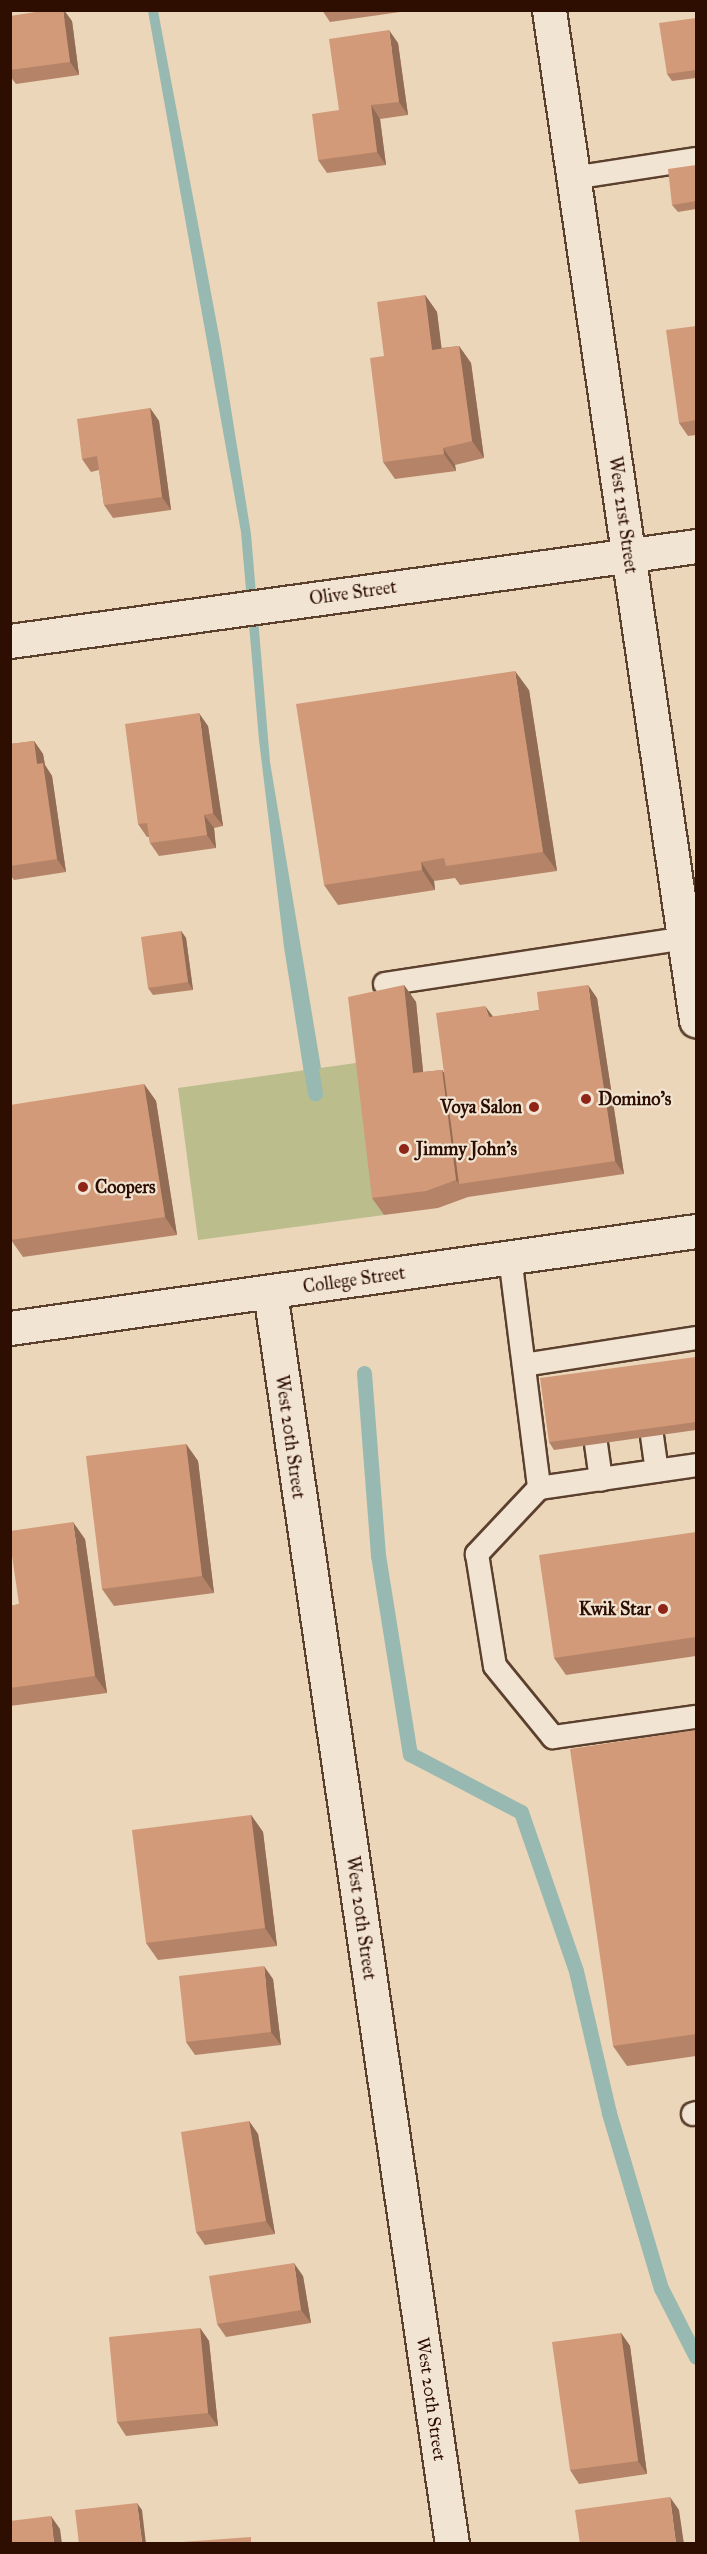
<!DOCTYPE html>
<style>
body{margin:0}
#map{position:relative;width:707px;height:2554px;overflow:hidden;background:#ebd6b9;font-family:"IM FELL Great Primer",serif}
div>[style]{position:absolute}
.green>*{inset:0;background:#bbbd8d}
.water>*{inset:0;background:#98b9b1}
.stream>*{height:15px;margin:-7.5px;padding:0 7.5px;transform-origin:7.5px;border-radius:7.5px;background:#98b9b1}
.roads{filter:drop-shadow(2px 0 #5c402e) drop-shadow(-2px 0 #5c402e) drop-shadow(0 2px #5c402e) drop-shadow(0 -2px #5c402e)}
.lane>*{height:22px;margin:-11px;padding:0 11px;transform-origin:11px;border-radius:11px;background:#f2e4d2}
.street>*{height:33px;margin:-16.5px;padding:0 16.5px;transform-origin:16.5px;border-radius:16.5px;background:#f2e4d2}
.secondary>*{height:33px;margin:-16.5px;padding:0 16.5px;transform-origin:16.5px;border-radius:16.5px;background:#f2e4d2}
.wall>*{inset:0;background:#b58468}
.shaded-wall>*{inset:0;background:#936c55}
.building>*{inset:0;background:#d29a79}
.dots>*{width:16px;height:16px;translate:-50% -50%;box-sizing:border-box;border:3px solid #f2e4d2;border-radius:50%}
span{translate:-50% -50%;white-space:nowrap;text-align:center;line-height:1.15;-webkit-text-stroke:4.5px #f2e4d2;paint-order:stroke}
.street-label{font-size:18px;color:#2d0e00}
.poi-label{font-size:18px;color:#2d0e00;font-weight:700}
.left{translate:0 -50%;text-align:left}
.right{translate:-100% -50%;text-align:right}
.frame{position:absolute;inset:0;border:12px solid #2d0e00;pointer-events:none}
</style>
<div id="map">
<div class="green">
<i style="clip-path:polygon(363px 1062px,384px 1215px,198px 1240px,178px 1088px)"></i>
</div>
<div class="water">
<i style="clip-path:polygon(148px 11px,158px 11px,221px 346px,251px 534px,270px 762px,321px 1068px,304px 1073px,284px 947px,259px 740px,241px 532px)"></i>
</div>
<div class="stream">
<i style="left:308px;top:1051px;width:43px;rotate:80.5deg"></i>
<i style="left:364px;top:1373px;width:183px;rotate:85.6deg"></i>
<i style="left:378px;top:1555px;width:202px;rotate:80.9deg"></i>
<i style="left:410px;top:1754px;width:125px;rotate:27.6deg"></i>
<i style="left:521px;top:1812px;width:168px;rotate:70.9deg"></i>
<i style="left:576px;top:1971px;width:146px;rotate:76.9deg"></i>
<i style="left:609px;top:2113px;width:183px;rotate:73.5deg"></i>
<i style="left:661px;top:2288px;width:77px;rotate:63.1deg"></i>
</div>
<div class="roads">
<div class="lane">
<i style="left:573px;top:178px;width:124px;rotate:-8.8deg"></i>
<i style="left:385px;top:984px;width:304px;rotate:-8.7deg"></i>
<i style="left:510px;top:1257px;width:233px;rotate:82.8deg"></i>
<i style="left:539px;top:1488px;width:159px;rotate:-8.3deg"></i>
<i style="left:524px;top:1365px;width:174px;rotate:-8.9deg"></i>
<i style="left:652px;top:1436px;width:35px;rotate:82deg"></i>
<i style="left:596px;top:1444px;width:36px;rotate:82deg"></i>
<i style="left:539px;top:1488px;width:91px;rotate:133.2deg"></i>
<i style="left:477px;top:1554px;width:113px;rotate:80.9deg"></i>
<i style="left:495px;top:1666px;width:92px;rotate:50.8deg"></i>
<i style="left:553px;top:1737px;width:144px;rotate:-8deg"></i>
<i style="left:693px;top:2114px;width:3px;rotate:-18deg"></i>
</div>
<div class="street">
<i style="left:549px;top:10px;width:1021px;rotate:81.72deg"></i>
<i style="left:10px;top:641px;width:693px;rotate:-7.88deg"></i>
<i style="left:270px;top:1292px;width:1265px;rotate:81.73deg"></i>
</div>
<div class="secondary">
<i style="left:10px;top:1328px;width:693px;rotate:-8.05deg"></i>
</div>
</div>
<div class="wall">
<i style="clip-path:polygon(322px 10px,400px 10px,400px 12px,330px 22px)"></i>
<i style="clip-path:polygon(10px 16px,72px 21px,79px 75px,16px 84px,10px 76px)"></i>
<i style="clip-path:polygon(696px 18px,696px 78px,672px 81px,667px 74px)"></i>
<i style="clip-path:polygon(398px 43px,408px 115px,380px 119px,386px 165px,327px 173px,318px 160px,339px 110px)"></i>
<i style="clip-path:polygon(696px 165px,696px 209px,678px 212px,672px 205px)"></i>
<i style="clip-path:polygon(425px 295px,437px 312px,441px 348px,459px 346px,471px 363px,484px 458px,455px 465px,456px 471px,395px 479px,383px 462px,384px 356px)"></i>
<i style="clip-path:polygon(696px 326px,696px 435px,688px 436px,679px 423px)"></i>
<i style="clip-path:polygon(150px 408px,159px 421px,171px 510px,113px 518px,104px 505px,99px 470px,91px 472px,82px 459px)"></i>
<i style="clip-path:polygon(529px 690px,557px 871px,460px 885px,455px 878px,434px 881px,435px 890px,338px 905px,324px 885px)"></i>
<i style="clip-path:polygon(208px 726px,223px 826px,214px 828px,216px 848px,159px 856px,150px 843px,149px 837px,147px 837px,138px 824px)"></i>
<i style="clip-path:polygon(34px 741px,43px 754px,45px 765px,52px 776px,66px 872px,14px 880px,10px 875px,10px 744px)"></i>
<i style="clip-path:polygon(181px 931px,186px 938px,193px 990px,153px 995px,148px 988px)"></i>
<i style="clip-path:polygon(404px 985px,416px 1002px,423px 1072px,442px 1070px,444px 1073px,493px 1017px,539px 1010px,597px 998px,624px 1174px,468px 1197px,438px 1208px,384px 1215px,372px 1198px)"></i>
<i style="clip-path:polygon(144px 1084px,156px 1101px,177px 1235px,23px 1257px,11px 1240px)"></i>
<i style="clip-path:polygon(696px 1357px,696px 1430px,554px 1450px,549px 1442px)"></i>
<i style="clip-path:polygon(186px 1444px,198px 1461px,214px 1593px,114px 1606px,102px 1589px)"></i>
<i style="clip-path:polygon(696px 1532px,696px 1656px,566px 1675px,554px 1658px)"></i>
<i style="clip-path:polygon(85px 1539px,107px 1693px,10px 1706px,10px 1606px,19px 1604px)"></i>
<i style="clip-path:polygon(696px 1730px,696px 2056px,627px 2066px,613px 2046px)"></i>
<i style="clip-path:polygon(251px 1815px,263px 1832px,277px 1946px,158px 1960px,146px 1943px)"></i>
<i style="clip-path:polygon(273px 1979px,281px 2045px,195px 2055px,186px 2042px)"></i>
<i style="clip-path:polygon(249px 2121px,258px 2134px,275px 2234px,205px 2245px,196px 2232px)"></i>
<i style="clip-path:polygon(303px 2276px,311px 2323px,226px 2337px,217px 2324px)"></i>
<i style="clip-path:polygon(200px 2328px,209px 2341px,218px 2426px,126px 2436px,117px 2422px)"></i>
<i style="clip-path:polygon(621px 2333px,630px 2346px,647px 2474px,579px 2484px,570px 2470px)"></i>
</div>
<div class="shaded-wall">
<i style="clip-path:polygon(63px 10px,64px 10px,72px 21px,79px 75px,70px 62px)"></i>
<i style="clip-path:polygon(389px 30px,398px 43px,408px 115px,399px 102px)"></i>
<i style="clip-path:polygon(371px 105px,380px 119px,386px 165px,377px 152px)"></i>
<i style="clip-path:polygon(425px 295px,437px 312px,444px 367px,432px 350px)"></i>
<i style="clip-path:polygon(459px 346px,471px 363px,484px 458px,472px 441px)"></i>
<i style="clip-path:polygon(150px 408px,159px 421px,171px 510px,162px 497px)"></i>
<i style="clip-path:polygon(443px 448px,455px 465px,456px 471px,444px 454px)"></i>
<i style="clip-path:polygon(515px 671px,529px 690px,557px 871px,543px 852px)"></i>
<i style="clip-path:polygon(199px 713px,208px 726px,223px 826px,213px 813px)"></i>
<i style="clip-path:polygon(34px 741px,43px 754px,45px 765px,52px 776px,66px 872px,57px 859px,37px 764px)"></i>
<i style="clip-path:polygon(204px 815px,214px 828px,216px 848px,207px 835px)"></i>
<i style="clip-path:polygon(421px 862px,434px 881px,435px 890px,422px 870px)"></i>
<i style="clip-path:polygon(181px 931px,186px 938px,193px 990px,188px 982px)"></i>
<i style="clip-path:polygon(404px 985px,416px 1002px,425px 1090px,413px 1073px)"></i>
<i style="clip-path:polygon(588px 985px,597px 998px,624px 1174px,615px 1161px)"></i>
<i style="clip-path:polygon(485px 1006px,495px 1019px,489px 1017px)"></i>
<i style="clip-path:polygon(442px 1070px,454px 1087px,459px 1184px,456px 1180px)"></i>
<i style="clip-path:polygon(144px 1084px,156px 1101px,177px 1235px,165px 1217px)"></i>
<i style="clip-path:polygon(186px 1444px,198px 1461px,214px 1593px,202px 1576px)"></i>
<i style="clip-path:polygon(73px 1522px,85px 1539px,107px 1693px,95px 1676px)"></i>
<i style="clip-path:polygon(251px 1815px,263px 1832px,277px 1946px,265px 1928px)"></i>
<i style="clip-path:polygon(264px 1966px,273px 1979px,281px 2045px,271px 2032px)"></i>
<i style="clip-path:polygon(249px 2121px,258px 2134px,275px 2234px,266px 2221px)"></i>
<i style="clip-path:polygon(294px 2263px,303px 2276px,311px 2323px,301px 2310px)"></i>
<i style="clip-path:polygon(200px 2328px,209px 2341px,218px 2426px,208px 2413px)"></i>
<i style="clip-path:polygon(621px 2333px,630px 2346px,647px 2474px,638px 2461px)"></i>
<i style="clip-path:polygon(670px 2497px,679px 2510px,684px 2544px,676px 2544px)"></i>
<i style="clip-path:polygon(137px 2503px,142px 2510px,146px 2544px,143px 2544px,142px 2542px)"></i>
<i style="clip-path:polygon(51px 2516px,60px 2529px,62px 2544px,54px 2544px)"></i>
</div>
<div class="building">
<i style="clip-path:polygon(48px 10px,63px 10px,70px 62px,10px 70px,10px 16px)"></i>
<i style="clip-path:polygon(696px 18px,696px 70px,667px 74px,659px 23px)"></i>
<i style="clip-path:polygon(389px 30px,399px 102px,371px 105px,377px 152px,318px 160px,312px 114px,339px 110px,329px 39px)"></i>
<i style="clip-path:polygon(696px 165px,696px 201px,672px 205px,668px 169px)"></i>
<i style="clip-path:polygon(425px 295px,432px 350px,459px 346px,472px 441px,443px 448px,444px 454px,383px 462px,370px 358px,384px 356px,377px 302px)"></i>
<i style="clip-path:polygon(696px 326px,696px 420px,679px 423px,666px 330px)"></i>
<i style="clip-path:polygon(150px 408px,162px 497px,104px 505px,97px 456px,82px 459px,77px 419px)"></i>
<i style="clip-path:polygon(515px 671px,543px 852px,446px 866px,444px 858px,421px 862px,422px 870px,324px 885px,296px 704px)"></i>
<i style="clip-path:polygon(199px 713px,213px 813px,204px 815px,207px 835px,150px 843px,147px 823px,138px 824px,125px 724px)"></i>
<i style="clip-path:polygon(34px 741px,37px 764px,43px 763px,57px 859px,10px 866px,10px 744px)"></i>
<i style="clip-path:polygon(181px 931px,188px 982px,148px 988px,141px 937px)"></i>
<i style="clip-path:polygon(404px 985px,413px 1073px,442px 1070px,456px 1180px,426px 1191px,372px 1198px,348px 997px)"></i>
<i style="clip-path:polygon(588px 985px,615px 1161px,459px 1184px,436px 1013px,485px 1006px,489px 1017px,539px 1010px,537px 992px)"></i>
<i style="clip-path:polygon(144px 1084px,165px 1217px,11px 1240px,10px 1235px,10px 1105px)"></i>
<i style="clip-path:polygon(696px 1357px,696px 1422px,549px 1442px,540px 1378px)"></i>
<i style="clip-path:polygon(186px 1444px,202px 1576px,102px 1589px,86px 1456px)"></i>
<i style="clip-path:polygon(73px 1522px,95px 1676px,10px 1688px,10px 1606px,19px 1604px,10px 1542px,10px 1531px)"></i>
<i style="clip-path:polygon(696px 1532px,696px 1637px,554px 1658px,539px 1555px)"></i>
<i style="clip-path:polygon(696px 1730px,696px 2034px,613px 2046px,570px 1749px)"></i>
<i style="clip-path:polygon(251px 1815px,265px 1928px,146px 1943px,132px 1830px)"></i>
<i style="clip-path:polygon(264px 1966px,271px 2032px,186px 2042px,179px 1976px)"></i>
<i style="clip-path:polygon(249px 2121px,266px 2221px,196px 2232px,181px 2132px)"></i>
<i style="clip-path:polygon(294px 2263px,301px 2310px,217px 2324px,209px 2276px)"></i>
<i style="clip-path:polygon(200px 2328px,208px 2413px,117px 2422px,109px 2337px)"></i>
<i style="clip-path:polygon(621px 2333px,638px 2461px,570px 2470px,552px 2342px)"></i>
<i style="clip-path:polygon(670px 2497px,676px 2544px,580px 2544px,575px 2510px)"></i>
<i style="clip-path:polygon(137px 2503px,142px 2542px,129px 2544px,79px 2544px,75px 2510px)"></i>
<i style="clip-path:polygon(51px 2516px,54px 2544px,10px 2544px,10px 2521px)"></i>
<i style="clip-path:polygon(251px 2537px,251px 2544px,182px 2544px,182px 2542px)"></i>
</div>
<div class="dots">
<i style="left:586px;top:1099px;background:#8f2418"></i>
<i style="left:534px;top:1107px;background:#8f2418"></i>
<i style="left:404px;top:1149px;background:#8f2418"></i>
<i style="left:83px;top:1187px;background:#8f2418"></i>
<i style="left:663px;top:1609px;background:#8f2418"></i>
</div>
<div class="street-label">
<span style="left:623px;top:515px;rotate:82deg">West 21st Street</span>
<span style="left:353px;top:593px;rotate:-8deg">Olive Street</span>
<span style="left:354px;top:1280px;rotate:-8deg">College Street</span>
<span style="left:290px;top:1437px;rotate:82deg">West 20th Street</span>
<span style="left:361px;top:1918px;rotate:82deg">West 20th Street</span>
<span style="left:431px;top:2399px;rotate:82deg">West 20th Street</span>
</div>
<div class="poi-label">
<span class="left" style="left:598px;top:1099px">Domino's</span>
<span class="right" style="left:522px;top:1107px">Voya Salon</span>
<span class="left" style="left:416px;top:1149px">Jimmy John's</span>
<span class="left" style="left:95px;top:1187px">Coopers</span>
<span class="right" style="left:651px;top:1609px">Kwik Star</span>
</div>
<div class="frame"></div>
</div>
